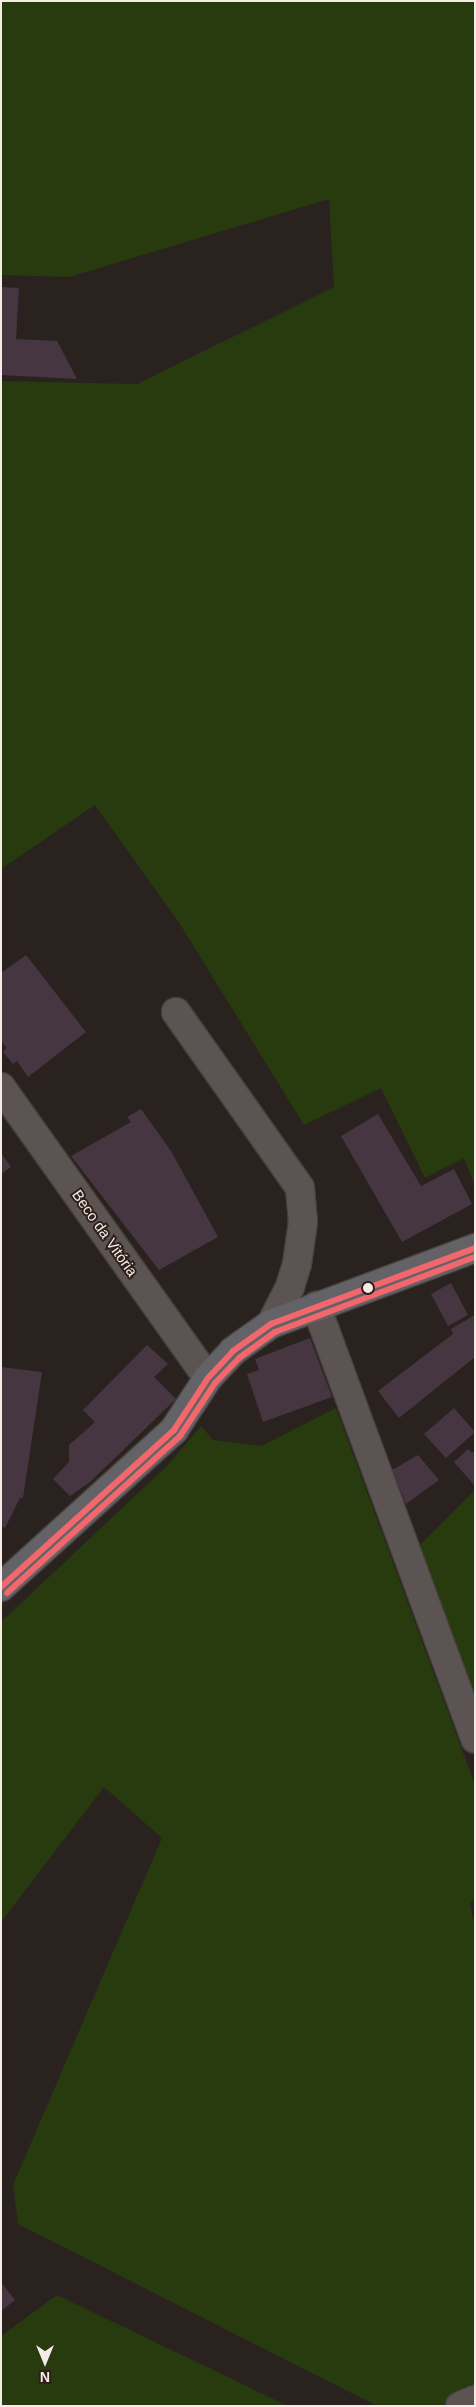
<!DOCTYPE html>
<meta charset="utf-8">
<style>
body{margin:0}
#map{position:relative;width:476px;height:2407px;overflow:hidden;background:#2a221f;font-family:Arial,sans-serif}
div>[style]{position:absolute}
.green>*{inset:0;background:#273b0f}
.building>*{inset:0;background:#463642}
.roads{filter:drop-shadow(1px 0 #47413e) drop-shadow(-1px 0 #47413e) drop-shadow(0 1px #47413e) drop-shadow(0 -1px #47413e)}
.minor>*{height:28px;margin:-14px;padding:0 14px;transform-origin:14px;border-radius:14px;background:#5b5452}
.major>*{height:28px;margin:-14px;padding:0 14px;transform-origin:14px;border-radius:14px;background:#636266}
.bus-1>*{height:6px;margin:-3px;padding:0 3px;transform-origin:3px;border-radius:3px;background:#f1676c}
.bus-2>*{height:6px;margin:-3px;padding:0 3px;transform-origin:3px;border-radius:3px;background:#f1676c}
.dots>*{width:14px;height:14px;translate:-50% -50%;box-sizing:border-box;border:2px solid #2f201a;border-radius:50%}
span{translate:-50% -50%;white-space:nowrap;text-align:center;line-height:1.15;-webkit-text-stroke:4px #2f201a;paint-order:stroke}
.street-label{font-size:15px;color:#f5ebe7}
.frame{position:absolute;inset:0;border:2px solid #f5ebe7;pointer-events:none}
.north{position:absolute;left:20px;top:2337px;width:50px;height:50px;-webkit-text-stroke:4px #2f201a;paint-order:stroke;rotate:180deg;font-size:14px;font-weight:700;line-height:20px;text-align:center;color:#f5ebe7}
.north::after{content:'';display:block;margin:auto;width:18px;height:22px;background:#f5ebe7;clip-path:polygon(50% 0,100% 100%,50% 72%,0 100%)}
</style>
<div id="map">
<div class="green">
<i style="clip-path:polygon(1px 1px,475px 1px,475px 1186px,464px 1158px,425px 1178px,381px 1088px,304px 1125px,178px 921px,95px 805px,1px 869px,1px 381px,137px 384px,334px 287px,329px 199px,69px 277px,1px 275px)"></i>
<i style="clip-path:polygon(336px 1408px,475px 1785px,475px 1897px,470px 1904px,475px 1927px,475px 2391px,441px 2406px,377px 2406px,18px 2224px,13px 2185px,162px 1838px,104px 1787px,1px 1922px,1px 1622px,168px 1465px,201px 1426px,213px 1440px,261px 1446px)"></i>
<i style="clip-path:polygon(475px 1490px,475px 1710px,417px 1548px)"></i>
<i style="clip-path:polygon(57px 2295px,288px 2406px,1px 2406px,1px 2336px)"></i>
</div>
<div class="building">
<i style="clip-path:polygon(1px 287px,19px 288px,16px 339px,57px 341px,77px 379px,1px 375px)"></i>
<i style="clip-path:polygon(26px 955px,86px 1032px,28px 1077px,17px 1061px,13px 1064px,3px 1052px,7px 1048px,1px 1041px,1px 973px)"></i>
<i style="clip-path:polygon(141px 1109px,171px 1151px,218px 1237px,159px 1270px,71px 1156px,131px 1122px,127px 1117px)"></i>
<i style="clip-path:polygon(378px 1114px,421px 1186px,454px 1169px,472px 1204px,402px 1242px,341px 1136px)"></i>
<i style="clip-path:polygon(1px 1153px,11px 1167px,1px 1174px)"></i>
<i style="clip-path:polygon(451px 1283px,468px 1315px,448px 1326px,431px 1294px)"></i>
<i style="clip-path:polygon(475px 1315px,475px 1357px,399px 1418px,378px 1391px,453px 1334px,451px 1329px)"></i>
<i style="clip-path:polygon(310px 1338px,332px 1397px,263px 1422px,247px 1374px,259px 1370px,255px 1359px)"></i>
<i style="clip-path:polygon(147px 1345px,168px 1364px,154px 1377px,176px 1399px,90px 1482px,70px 1496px,53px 1479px,69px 1462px,69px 1445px,95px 1422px,83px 1410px)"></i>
<i style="clip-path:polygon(1px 1367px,42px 1372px,23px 1498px,20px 1498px,5px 1528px,1px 1526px)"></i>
<i style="clip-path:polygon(454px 1408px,475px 1432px,446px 1458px,424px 1434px)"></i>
<i style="clip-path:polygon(468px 1449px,472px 1453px,475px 1451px,475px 1486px,454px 1462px)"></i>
<i style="clip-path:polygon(418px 1455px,439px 1480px,406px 1504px,392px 1470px)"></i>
<i style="clip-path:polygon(1px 2282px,15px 2300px,1px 2311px)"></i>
</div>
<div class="roads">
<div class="minor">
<i style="left:176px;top:1012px;width:215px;rotate:54.8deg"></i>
<i style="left:300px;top:1188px;width:34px;rotate:85deg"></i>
<i style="left:303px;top:1222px;width:42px;rotate:98.1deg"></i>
<i style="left:297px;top:1264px;width:24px;rotate:107deg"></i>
<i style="left:290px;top:1287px;width:42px;rotate:117.2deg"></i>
<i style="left:1px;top:1087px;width:357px;rotate:54.6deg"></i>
<i style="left:316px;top:1306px;width:461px;rotate:69.8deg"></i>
<i style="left:460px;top:2406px;width:16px;rotate:-22deg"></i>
</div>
<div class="major">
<i style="left:1px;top:1587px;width:234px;rotate:-42.2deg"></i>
<i style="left:174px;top:1430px;width:62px;rotate:-56.8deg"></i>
<i style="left:208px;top:1378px;width:37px;rotate:-47deg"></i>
<i style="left:233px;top:1351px;width:47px;rotate:-35.4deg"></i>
<i style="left:271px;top:1324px;width:218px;rotate:-20.4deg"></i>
</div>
</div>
<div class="bus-1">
<i style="left:1px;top:1587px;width:234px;rotate:-42.2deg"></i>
<i style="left:174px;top:1430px;width:62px;rotate:-56.8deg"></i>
<i style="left:208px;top:1378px;width:37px;rotate:-47deg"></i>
<i style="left:233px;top:1351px;width:47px;rotate:-35.4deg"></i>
<i style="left:271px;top:1324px;width:218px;rotate:-20.4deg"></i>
</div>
<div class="bus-2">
<i style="left:7px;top:1593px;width:234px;rotate:-42.2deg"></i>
<i style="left:180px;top:1436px;width:64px;rotate:-56.6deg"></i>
<i style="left:215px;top:1383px;width:35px;rotate:-46deg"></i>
<i style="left:239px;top:1358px;width:44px;rotate:-35.8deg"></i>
<i style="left:275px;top:1332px;width:214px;rotate:-20.6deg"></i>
</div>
<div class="dots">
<i style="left:368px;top:1288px;background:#f5ebe7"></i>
</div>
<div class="street-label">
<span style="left:105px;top:1233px;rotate:55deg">Beco da Vitória</span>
</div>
<div class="frame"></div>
<div class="north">N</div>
</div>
